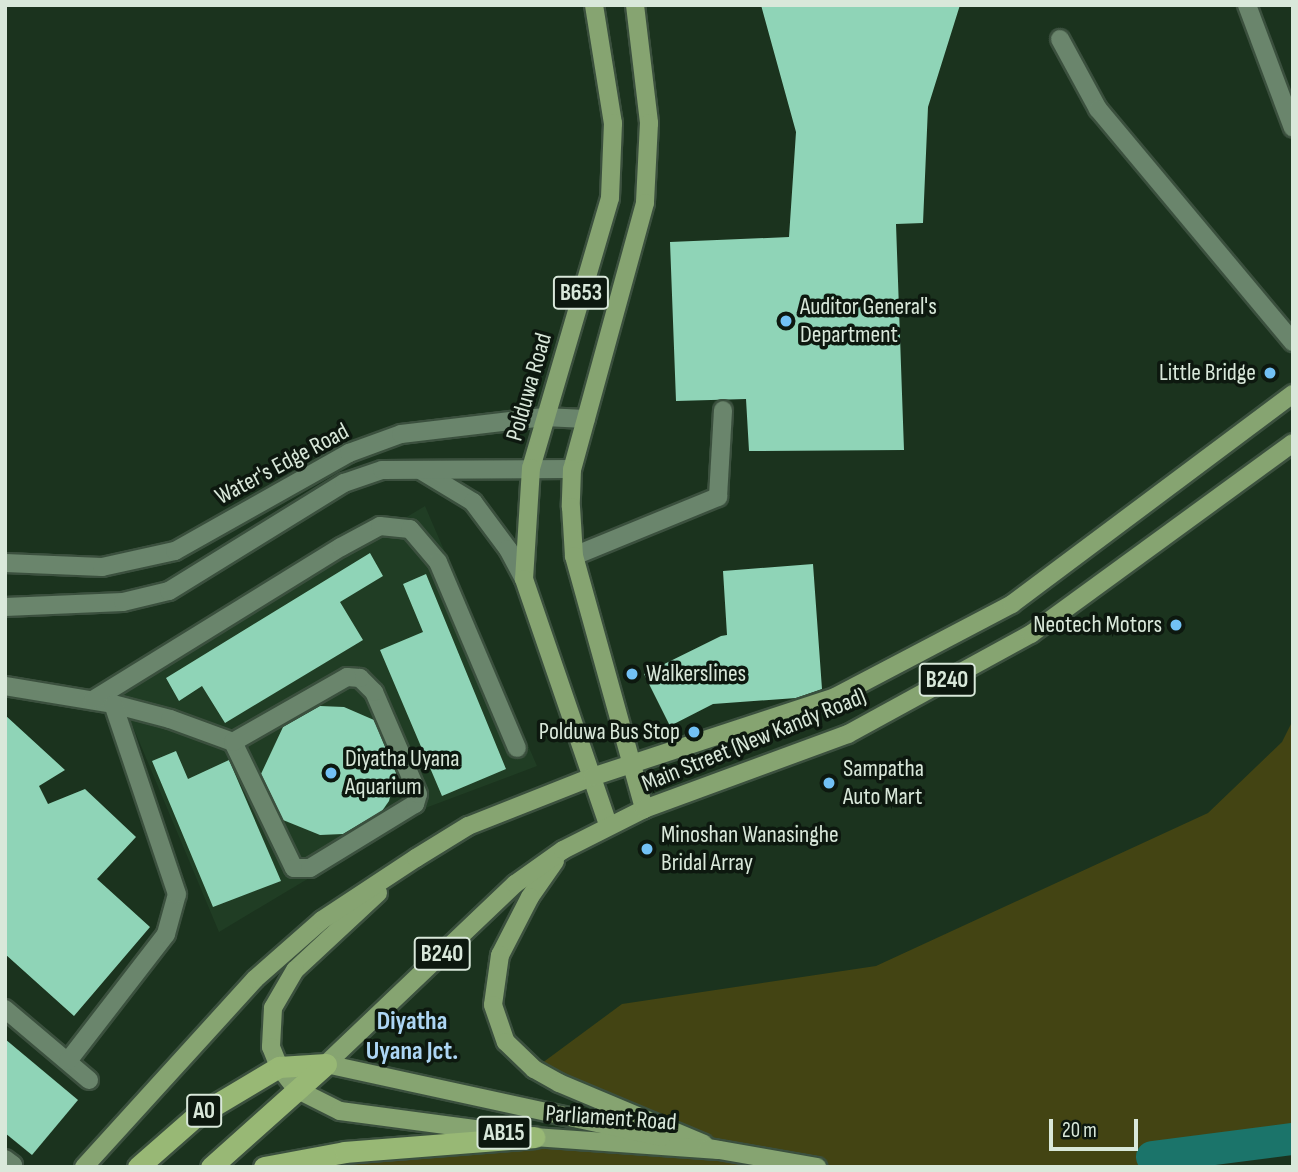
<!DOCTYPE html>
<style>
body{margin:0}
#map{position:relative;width:1298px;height:1172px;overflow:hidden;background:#1b331e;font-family:"Sofia Sans Condensed",sans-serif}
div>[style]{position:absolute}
.built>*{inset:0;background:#203d24}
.green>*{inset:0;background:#434413}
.canal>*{height:32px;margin:-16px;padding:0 16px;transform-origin:16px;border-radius:16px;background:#1b746a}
.building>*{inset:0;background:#8fd4b7}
.roads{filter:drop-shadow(2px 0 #3b503e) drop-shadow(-2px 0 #3b503e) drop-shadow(0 2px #3b503e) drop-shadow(0 -2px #3b503e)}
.minor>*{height:18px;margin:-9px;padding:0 9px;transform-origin:9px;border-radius:9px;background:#6a856c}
.major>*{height:18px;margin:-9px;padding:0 9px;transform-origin:9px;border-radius:9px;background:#86a471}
.highway>*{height:21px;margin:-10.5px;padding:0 10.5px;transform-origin:10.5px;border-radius:10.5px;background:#98b875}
.dots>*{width:19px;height:19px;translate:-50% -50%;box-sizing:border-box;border:4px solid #0d180f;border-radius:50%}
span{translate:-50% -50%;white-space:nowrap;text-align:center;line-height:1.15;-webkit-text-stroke:7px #0d180f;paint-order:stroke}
.shield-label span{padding:2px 5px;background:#0d180f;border:2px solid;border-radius:5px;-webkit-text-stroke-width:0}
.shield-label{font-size:23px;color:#d9e8da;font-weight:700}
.poi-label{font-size:24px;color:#d9e8da}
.left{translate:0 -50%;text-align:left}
.right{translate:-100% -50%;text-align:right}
.street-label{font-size:24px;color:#d9e8da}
.neighbourhood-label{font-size:26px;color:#add6f4;font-weight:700}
.frame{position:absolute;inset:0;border:7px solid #d9e8da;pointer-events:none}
.scale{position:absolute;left:1049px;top:1119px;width:89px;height:32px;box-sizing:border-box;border:4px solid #d9e8da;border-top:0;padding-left:9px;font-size:21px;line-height:24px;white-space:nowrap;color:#d9e8da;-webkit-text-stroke:5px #0d180f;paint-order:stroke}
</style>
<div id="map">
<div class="built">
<i style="clip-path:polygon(425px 506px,537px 766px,428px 807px,219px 932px,118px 691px)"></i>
</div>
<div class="green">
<i style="clip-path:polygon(1293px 720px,1293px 1139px,1152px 1157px,1148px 1167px,264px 1167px,534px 1137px,716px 1150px,534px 1069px,622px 1004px,876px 966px,1208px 813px,1282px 742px)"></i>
</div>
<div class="canal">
<i style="left:1152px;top:1157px;width:142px;rotate:-7.3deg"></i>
</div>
<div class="building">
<i style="clip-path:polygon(761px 5px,960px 5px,928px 107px,923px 223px,896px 224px,904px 450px,749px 451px,746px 399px,676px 401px,670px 242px,789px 237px,796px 132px)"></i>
<i style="clip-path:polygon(370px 553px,383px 576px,340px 602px,363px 640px,225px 723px,202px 686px,179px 701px,166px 678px)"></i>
<i style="clip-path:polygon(813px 564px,822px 689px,796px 698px,713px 704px,670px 726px,644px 674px,721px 636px,727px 635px,723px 571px)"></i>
<i style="clip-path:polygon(426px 574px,506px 769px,442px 796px,380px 650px,423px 632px,403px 584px)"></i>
<i style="clip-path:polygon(320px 706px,344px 707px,374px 720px,396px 773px,389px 801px,382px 811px,343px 834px,320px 835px,283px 820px,261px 774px,283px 727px)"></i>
<i style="clip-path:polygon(5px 715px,65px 770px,39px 786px,48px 804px,85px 789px,136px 837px,97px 879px,150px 927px,74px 1016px,5px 954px)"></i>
<i style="clip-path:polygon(176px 751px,188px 779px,229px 760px,281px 881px,213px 907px,152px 761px)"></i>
<i style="clip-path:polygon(5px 1039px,78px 1100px,32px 1155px,5px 1133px)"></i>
</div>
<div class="roads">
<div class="minor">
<i style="left:1247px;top:5px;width:131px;rotate:69.5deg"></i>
<i style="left:1060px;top:39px;width:80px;rotate:61.5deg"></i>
<i style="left:1098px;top:109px;width:304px;rotate:50.1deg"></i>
<i style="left:422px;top:471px;width:60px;rotate:31.3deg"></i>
<i style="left:473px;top:502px;width:59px;rotate:53.3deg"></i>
<i style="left:508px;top:549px;width:34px;rotate:62deg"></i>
<i style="left:574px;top:556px;width:156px;rotate:-22.3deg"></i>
<i style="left:718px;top:497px;width:87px;rotate:-86.7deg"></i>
<i style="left:5px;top:563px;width:97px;rotate:2.4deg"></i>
<i style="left:102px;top:567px;width:75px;rotate:-12.4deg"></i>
<i style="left:175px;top:551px;width:200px;rotate:-29.4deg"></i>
<i style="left:349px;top:453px;width:55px;rotate:-20.1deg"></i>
<i style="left:401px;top:434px;width:144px;rotate:-6.8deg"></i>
<i style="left:544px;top:417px;width:42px;rotate:2.7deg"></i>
<i style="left:5px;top:607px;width:118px;rotate:-2.4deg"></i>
<i style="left:123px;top:602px;width:47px;rotate:-13.4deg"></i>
<i style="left:169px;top:591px;width:206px;rotate:-31.7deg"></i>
<i style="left:344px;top:483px;width:40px;rotate:-18.9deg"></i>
<i style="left:382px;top:470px;width:190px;rotate:-0.3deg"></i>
<i style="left:5px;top:686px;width:109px;rotate:9.5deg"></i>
<i style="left:113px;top:704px;width:59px;rotate:14.7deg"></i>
<i style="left:170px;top:719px;width:67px;rotate:20.1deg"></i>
<i style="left:233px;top:742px;width:140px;rotate:64.2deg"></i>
<i style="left:294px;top:868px;width:16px"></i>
<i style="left:310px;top:868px;width:123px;rotate:-31.4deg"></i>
<i style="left:415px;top:804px;width:10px;rotate:-73deg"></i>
<i style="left:418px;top:794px;width:111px;rotate:-113.3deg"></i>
<i style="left:374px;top:692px;width:20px;rotate:-135deg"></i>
<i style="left:360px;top:678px;width:13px;rotate:-176deg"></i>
<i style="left:347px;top:677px;width:131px;rotate:150.3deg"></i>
<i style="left:93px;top:700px;width:291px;rotate:-31.7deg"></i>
<i style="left:341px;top:547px;width:44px;rotate:-28.3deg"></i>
<i style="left:380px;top:526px;width:30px;rotate:6deg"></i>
<i style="left:410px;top:529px;width:43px;rotate:49.7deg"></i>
<i style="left:438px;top:562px;width:202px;rotate:67deg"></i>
<i style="left:5px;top:1009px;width:110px;rotate:40.2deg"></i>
<i style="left:68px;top:1061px;width:160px;rotate:-52.3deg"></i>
<i style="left:166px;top:934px;width:41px;rotate:-74.6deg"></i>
<i style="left:177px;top:894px;width:200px;rotate:-108.6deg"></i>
<i style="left:5px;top:1159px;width:10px;rotate:37deg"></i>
<i style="left:13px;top:1165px;width:3px;rotate:135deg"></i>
</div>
<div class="major">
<i style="left:594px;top:5px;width:120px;rotate:80.9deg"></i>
<i style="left:613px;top:123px;width:75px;rotate:92.3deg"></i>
<i style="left:610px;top:198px;width:281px;rotate:106.3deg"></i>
<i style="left:531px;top:468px;width:111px;rotate:93.6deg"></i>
<i style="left:524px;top:579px;width:260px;rotate:71.1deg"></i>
<i style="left:635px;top:5px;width:119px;rotate:83.2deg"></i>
<i style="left:649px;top:123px;width:80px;rotate:92.9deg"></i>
<i style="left:645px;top:203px;width:276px;rotate:105.3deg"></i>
<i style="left:572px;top:469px;width:38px;rotate:92deg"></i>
<i style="left:571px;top:507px;width:49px;rotate:86.5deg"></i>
<i style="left:574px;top:556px;width:263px;rotate:74.5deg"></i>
<i style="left:555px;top:861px;width:44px;rotate:124.8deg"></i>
<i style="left:530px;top:897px;width:65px;rotate:117.3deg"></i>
<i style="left:500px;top:955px;width:50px;rotate:98deg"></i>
<i style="left:493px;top:1005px;width:39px;rotate:71deg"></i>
<i style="left:506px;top:1042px;width:39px;rotate:44deg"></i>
<i style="left:534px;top:1069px;width:29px;rotate:29deg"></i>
<i style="left:559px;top:1083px;width:157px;rotate:22.8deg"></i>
<i style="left:378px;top:893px;width:113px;rotate:137.1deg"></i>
<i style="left:295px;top:970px;width:44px;rotate:120.1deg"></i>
<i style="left:273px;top:1008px;width:39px;rotate:93deg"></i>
<i style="left:271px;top:1047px;width:22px;rotate:68deg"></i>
<i style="left:279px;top:1067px;width:28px;rotate:52deg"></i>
<i style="left:296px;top:1089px;width:49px;rotate:26.6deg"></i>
<i style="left:340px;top:1111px;width:196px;rotate:7.6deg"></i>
<i style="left:534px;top:1137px;width:185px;rotate:4deg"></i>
<i style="left:326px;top:1064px;width:261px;rotate:-43.6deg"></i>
<i style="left:515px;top:884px;width:59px;rotate:-35.3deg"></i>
<i style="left:563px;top:850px;width:91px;rotate:-26.8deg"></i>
<i style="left:644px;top:809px;width:217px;rotate:-20.2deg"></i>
<i style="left:848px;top:734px;width:209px;rotate:-28.7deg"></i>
<i style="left:1031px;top:634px;width:324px;rotate:-36.1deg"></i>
<i style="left:326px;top:1064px;width:343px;rotate:12.3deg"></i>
<i style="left:708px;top:1148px;width:111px;rotate:9.9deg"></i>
<i style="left:84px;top:1167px;width:254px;rotate:-47.7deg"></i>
<i style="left:255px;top:979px;width:89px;rotate:-41.4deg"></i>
<i style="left:322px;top:920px;width:113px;rotate:-33.4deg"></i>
<i style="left:416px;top:858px;width:61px;rotate:-31.6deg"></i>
<i style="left:468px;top:826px;width:133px;rotate:-21.6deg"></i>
<i style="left:592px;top:777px;width:256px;rotate:-18.2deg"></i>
<i style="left:835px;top:697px;width:200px;rotate:-27.7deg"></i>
<i style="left:1012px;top:604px;width:351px;rotate:-36.8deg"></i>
</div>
<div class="highway">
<i style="left:138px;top:1167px;width:76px;rotate:-41.3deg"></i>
<i style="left:195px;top:1117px;width:98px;rotate:-30.8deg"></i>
<i style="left:279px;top:1067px;width:47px;rotate:-3.7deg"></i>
<i style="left:211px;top:1167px;width:154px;rotate:-41.8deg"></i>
<i style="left:264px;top:1167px;width:82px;rotate:-10.5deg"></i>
<i style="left:345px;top:1152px;width:190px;rotate:-4.5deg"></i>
</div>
</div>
<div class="dots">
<i style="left:786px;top:321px;background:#72c1f5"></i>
<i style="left:1270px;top:373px;background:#72c1f5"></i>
<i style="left:1176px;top:625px;background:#72c1f5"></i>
<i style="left:632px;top:674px;background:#72c1f5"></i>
<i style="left:694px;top:732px;background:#72c1f5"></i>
<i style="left:331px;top:773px;background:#72c1f5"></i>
<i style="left:829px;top:783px;background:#72c1f5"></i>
<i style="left:647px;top:849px;background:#72c1f5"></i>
</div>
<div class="shield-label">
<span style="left:581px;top:293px">B653</span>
<span style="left:947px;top:680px">B240</span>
<span style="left:442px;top:954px">B240</span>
<span style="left:204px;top:1111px">A0</span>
<span style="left:504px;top:1133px">AB15</span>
</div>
<div class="poi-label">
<span class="left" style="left:800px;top:321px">Auditor General's<br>Department</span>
<span class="right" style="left:1256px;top:373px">Little Bridge</span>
<span class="right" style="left:1162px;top:625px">Neotech Motors</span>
<span class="left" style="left:646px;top:674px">Walkerslines</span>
<span class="right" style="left:680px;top:732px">Polduwa Bus Stop</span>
<span class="left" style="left:345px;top:773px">Diyatha Uyana<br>Aquarium</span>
<span class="left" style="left:843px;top:783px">Sampatha<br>Auto Mart</span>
<span class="left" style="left:661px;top:849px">Minoshan Wanasinghe<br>Bridal Array</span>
</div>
<div class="street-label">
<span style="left:529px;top:387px;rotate:-74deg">Polduwa Road</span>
<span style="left:282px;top:464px;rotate:-28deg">Water's Edge Road</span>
<span style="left:754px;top:740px;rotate:-22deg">Main Street (New Kandy Road)</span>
<span style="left:611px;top:1118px;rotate:4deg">Parliament Road</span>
</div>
<div class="neighbourhood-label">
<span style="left:412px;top:1037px">Diyatha<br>Uyana Jct.</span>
</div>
<div class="frame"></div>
<div class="scale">20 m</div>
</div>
